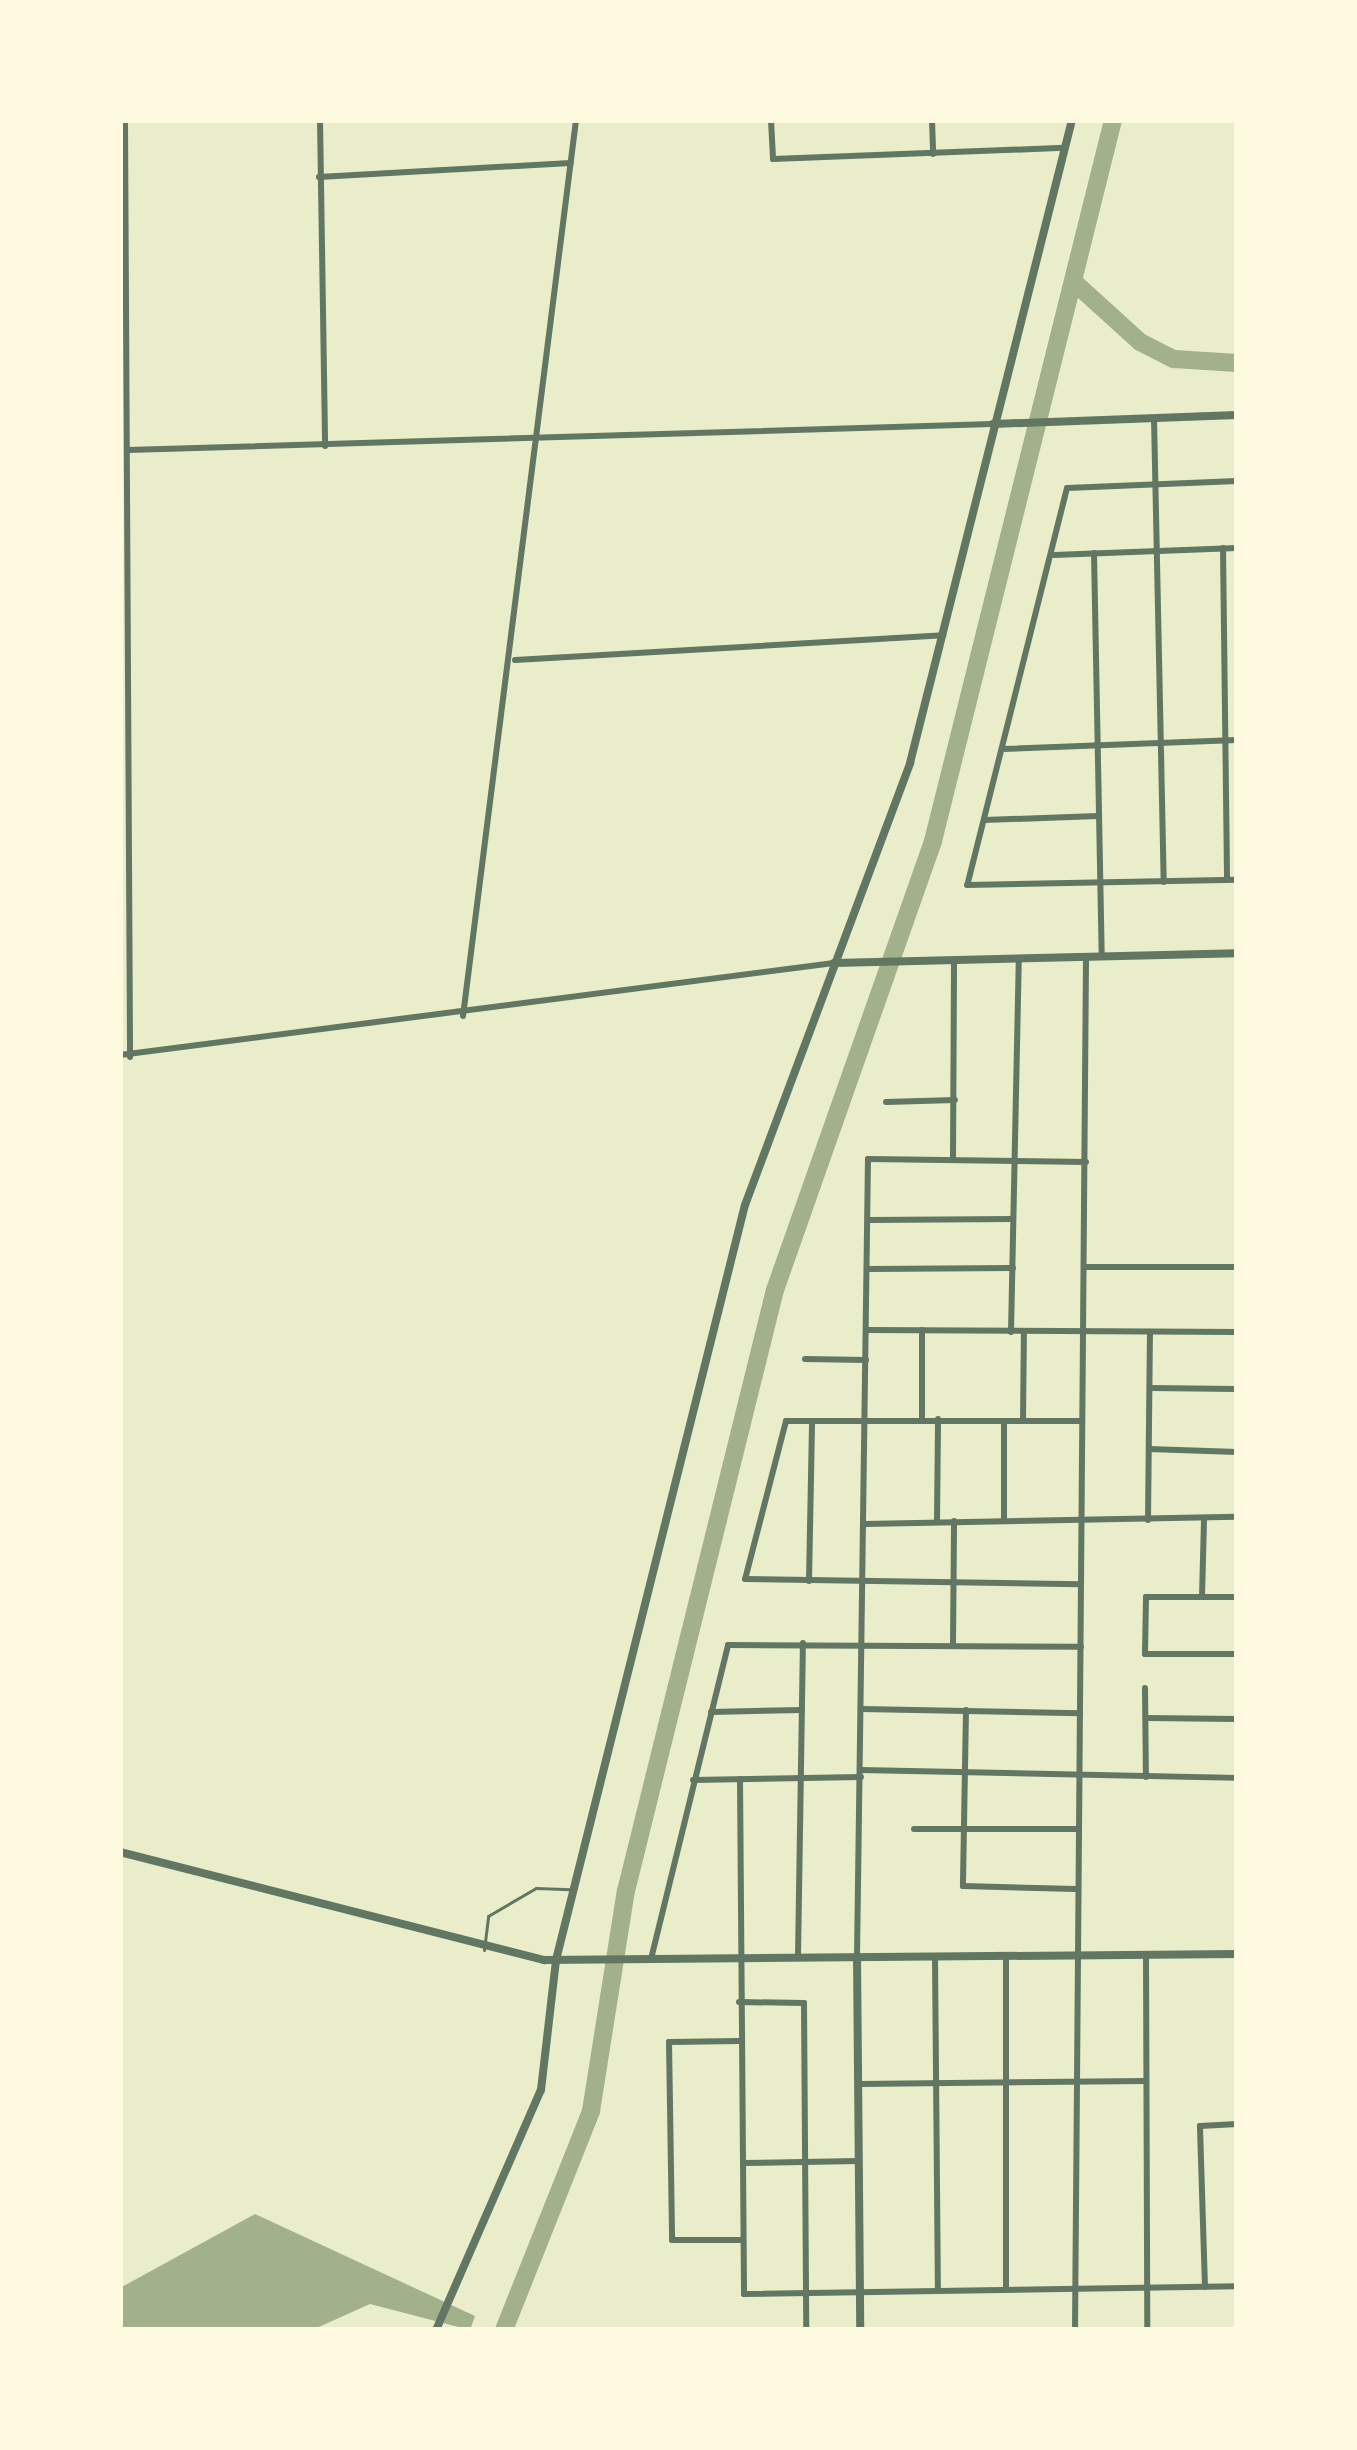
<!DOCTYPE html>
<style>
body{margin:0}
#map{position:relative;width:1357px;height:2450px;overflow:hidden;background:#e9edc9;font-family:"Source Sans 3",sans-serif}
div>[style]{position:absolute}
.water>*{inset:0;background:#a3b18a}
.river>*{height:18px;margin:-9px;padding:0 9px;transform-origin:9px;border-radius:9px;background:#a3b18a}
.service>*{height:3px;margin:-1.5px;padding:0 1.5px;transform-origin:1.5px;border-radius:1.5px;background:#617663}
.minor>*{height:6px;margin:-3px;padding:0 3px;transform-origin:3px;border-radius:3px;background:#617663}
.tertiary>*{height:8px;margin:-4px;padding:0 4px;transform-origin:4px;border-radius:4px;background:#617663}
span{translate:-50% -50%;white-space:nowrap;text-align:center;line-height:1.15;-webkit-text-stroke:12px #fefae0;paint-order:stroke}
.frame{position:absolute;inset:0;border:123px solid #fefae0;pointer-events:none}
</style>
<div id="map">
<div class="water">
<i style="clip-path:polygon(255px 2214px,475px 2316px,470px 2330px,370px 2304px,312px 2330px,120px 2330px,120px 2288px)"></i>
</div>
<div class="river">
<i style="left:1075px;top:283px;width:88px;rotate:42.2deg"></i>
<i style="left:1140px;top:342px;width:38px;rotate:27deg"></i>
<i style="left:1174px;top:359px;width:63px;rotate:3.6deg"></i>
<i style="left:504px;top:2330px;width:236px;rotate:-68.3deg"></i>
<i style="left:591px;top:2111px;width:223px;rotate:-81deg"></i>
<i style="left:626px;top:1891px;width:619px;rotate:-76.08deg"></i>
<i style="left:775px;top:1290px;width:476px;rotate:-70.6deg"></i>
<i style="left:933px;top:841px;width:743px;rotate:-75.98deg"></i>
</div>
<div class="service">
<i style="left:484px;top:1950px;width:34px;rotate:-83deg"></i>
<i style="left:488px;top:1916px;width:56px;rotate:-30.3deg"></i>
<i style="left:536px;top:1888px;width:34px;rotate:2deg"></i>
</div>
<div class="minor">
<i style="left:125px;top:120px;width:937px;rotate:89.69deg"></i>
<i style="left:320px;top:120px;width:326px;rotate:89.1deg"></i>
<i style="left:771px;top:120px;width:39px;rotate:87deg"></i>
<i style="left:773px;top:159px;width:291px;rotate:-2.2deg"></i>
<i style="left:932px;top:120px;width:34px;rotate:88deg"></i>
<i style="left:319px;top:177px;width:252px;rotate:-3.2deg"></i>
<i style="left:1154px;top:418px;width:464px;rotate:88.8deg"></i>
<i style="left:128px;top:450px;width:864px;rotate:-1.72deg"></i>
<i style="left:1237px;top:481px;width:170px;rotate:177.6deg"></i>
<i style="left:1067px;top:488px;width:409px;rotate:104.1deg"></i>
<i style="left:967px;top:885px;width:270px;rotate:-1.1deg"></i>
<i style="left:1223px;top:548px;width:332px;rotate:89.3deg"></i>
<i style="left:1094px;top:553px;width:404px;rotate:88.9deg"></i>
<i style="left:1054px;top:555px;width:183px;rotate:-2.2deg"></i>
<i style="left:515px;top:660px;width:429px;rotate:-3.3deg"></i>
<i style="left:1002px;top:749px;width:235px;rotate:-2.2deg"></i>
<i style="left:984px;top:820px;width:114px;rotate:-2deg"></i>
<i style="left:463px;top:1016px;width:903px;rotate:-82.81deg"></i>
<i style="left:120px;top:1055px;width:720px;rotate:-7.34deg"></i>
<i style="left:886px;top:1102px;width:69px;rotate:-1.7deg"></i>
<i style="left:953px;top:1160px;width:199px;rotate:-89.7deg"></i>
<i style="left:869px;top:1220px;width:144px;rotate:-0.4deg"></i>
<i style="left:1085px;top:1267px;width:152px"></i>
<i style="left:869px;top:1269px;width:144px;rotate:-0.4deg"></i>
<i style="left:866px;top:1330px;width:371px;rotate:0.3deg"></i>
<i style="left:1011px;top:1332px;width:373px;rotate:-88.8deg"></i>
<i style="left:805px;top:1359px;width:61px;rotate:0.9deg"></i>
<i style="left:1150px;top:1388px;width:87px;rotate:0.7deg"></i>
<i style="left:922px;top:1417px;width:87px;rotate:-90deg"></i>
<i style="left:1004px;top:1421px;width:98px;rotate:90deg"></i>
<i style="left:1023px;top:1421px;width:89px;rotate:-89.4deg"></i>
<i style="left:1081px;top:1421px;width:295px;rotate:180deg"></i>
<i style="left:786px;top:1421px;width:163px;rotate:104.5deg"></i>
<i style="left:745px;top:1579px;width:336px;rotate:0.9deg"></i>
<i style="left:1149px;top:1449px;width:88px;rotate:2deg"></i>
<i style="left:937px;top:1520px;width:101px;rotate:-89.4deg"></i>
<i style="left:1148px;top:1520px;width:188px;rotate:-89.4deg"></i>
<i style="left:865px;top:1524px;width:372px;rotate:-1.1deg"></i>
<i style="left:809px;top:1581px;width:159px;rotate:-88.9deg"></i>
<i style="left:1202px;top:1597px;width:79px;rotate:-88.5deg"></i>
<i style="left:1237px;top:1597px;width:91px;rotate:180deg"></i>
<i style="left:1146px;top:1597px;width:57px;rotate:91deg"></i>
<i style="left:1145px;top:1654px;width:92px"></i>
<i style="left:953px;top:1644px;width:123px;rotate:-89.5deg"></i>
<i style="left:1145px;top:1688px;width:89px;rotate:89.4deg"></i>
<i style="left:862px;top:1709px;width:218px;rotate:1.1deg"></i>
<i style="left:966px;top:1710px;width:176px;rotate:91deg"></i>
<i style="left:963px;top:1886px;width:113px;rotate:1.5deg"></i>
<i style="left:711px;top:1712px;width:91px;rotate:-1.3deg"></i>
<i style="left:1146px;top:1718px;width:91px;rotate:0.6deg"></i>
<i style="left:861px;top:1770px;width:376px;rotate:1.2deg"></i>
<i style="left:740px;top:1779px;width:515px;rotate:89.55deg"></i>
<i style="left:744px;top:2294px;width:493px;rotate:-0.9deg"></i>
<i style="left:693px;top:1780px;width:168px;rotate:-1deg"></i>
<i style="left:914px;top:1829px;width:164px"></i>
<i style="left:1146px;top:1955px;width:375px;rotate:89.8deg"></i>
<i style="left:857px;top:1956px;width:797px;rotate:-89.21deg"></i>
<i style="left:868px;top:1159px;width:218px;rotate:0.8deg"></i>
<i style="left:798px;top:1957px;width:314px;rotate:-89.1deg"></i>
<i style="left:935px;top:1957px;width:332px;rotate:89.5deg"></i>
<i style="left:651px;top:1959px;width:323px;rotate:-76.2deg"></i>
<i style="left:728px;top:1645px;width:353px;rotate:0.3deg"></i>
<i style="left:739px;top:2002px;width:65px;rotate:0.9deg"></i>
<i style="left:804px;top:2003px;width:327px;rotate:89.6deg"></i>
<i style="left:739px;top:2041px;width:70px;rotate:179.2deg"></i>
<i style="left:669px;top:2042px;width:198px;rotate:89.1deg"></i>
<i style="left:672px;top:2240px;width:71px"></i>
<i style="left:859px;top:2084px;width:286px;rotate:-0.6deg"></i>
<i style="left:743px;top:2163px;width:115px;rotate:-1deg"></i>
<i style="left:1205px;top:2287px;width:161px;rotate:-91.8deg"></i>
<i style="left:1200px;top:2126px;width:37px;rotate:-3deg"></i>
<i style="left:1006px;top:2289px;width:332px;rotate:-90deg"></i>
<i style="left:1075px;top:2330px;width:1372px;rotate:-89.54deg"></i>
</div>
<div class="tertiary">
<i style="left:993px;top:424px;width:244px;rotate:-2.1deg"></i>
<i style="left:834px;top:963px;width:403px;rotate:-1.4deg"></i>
<i style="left:120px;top:1852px;width:438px;rotate:14.3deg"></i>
<i style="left:544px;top:1960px;width:693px;rotate:-0.5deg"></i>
<i style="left:857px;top:1956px;width:374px;rotate:89.5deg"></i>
<i style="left:436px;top:2330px;width:262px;rotate:-66.4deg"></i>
<i style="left:541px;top:2090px;width:131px;rotate:-83.4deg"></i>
<i style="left:556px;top:1960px;width:778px;rotate:-75.95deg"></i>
<i style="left:745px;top:1205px;width:472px;rotate:-69.5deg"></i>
<i style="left:910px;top:763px;width:663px;rotate:-75.86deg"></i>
</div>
<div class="frame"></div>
</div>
